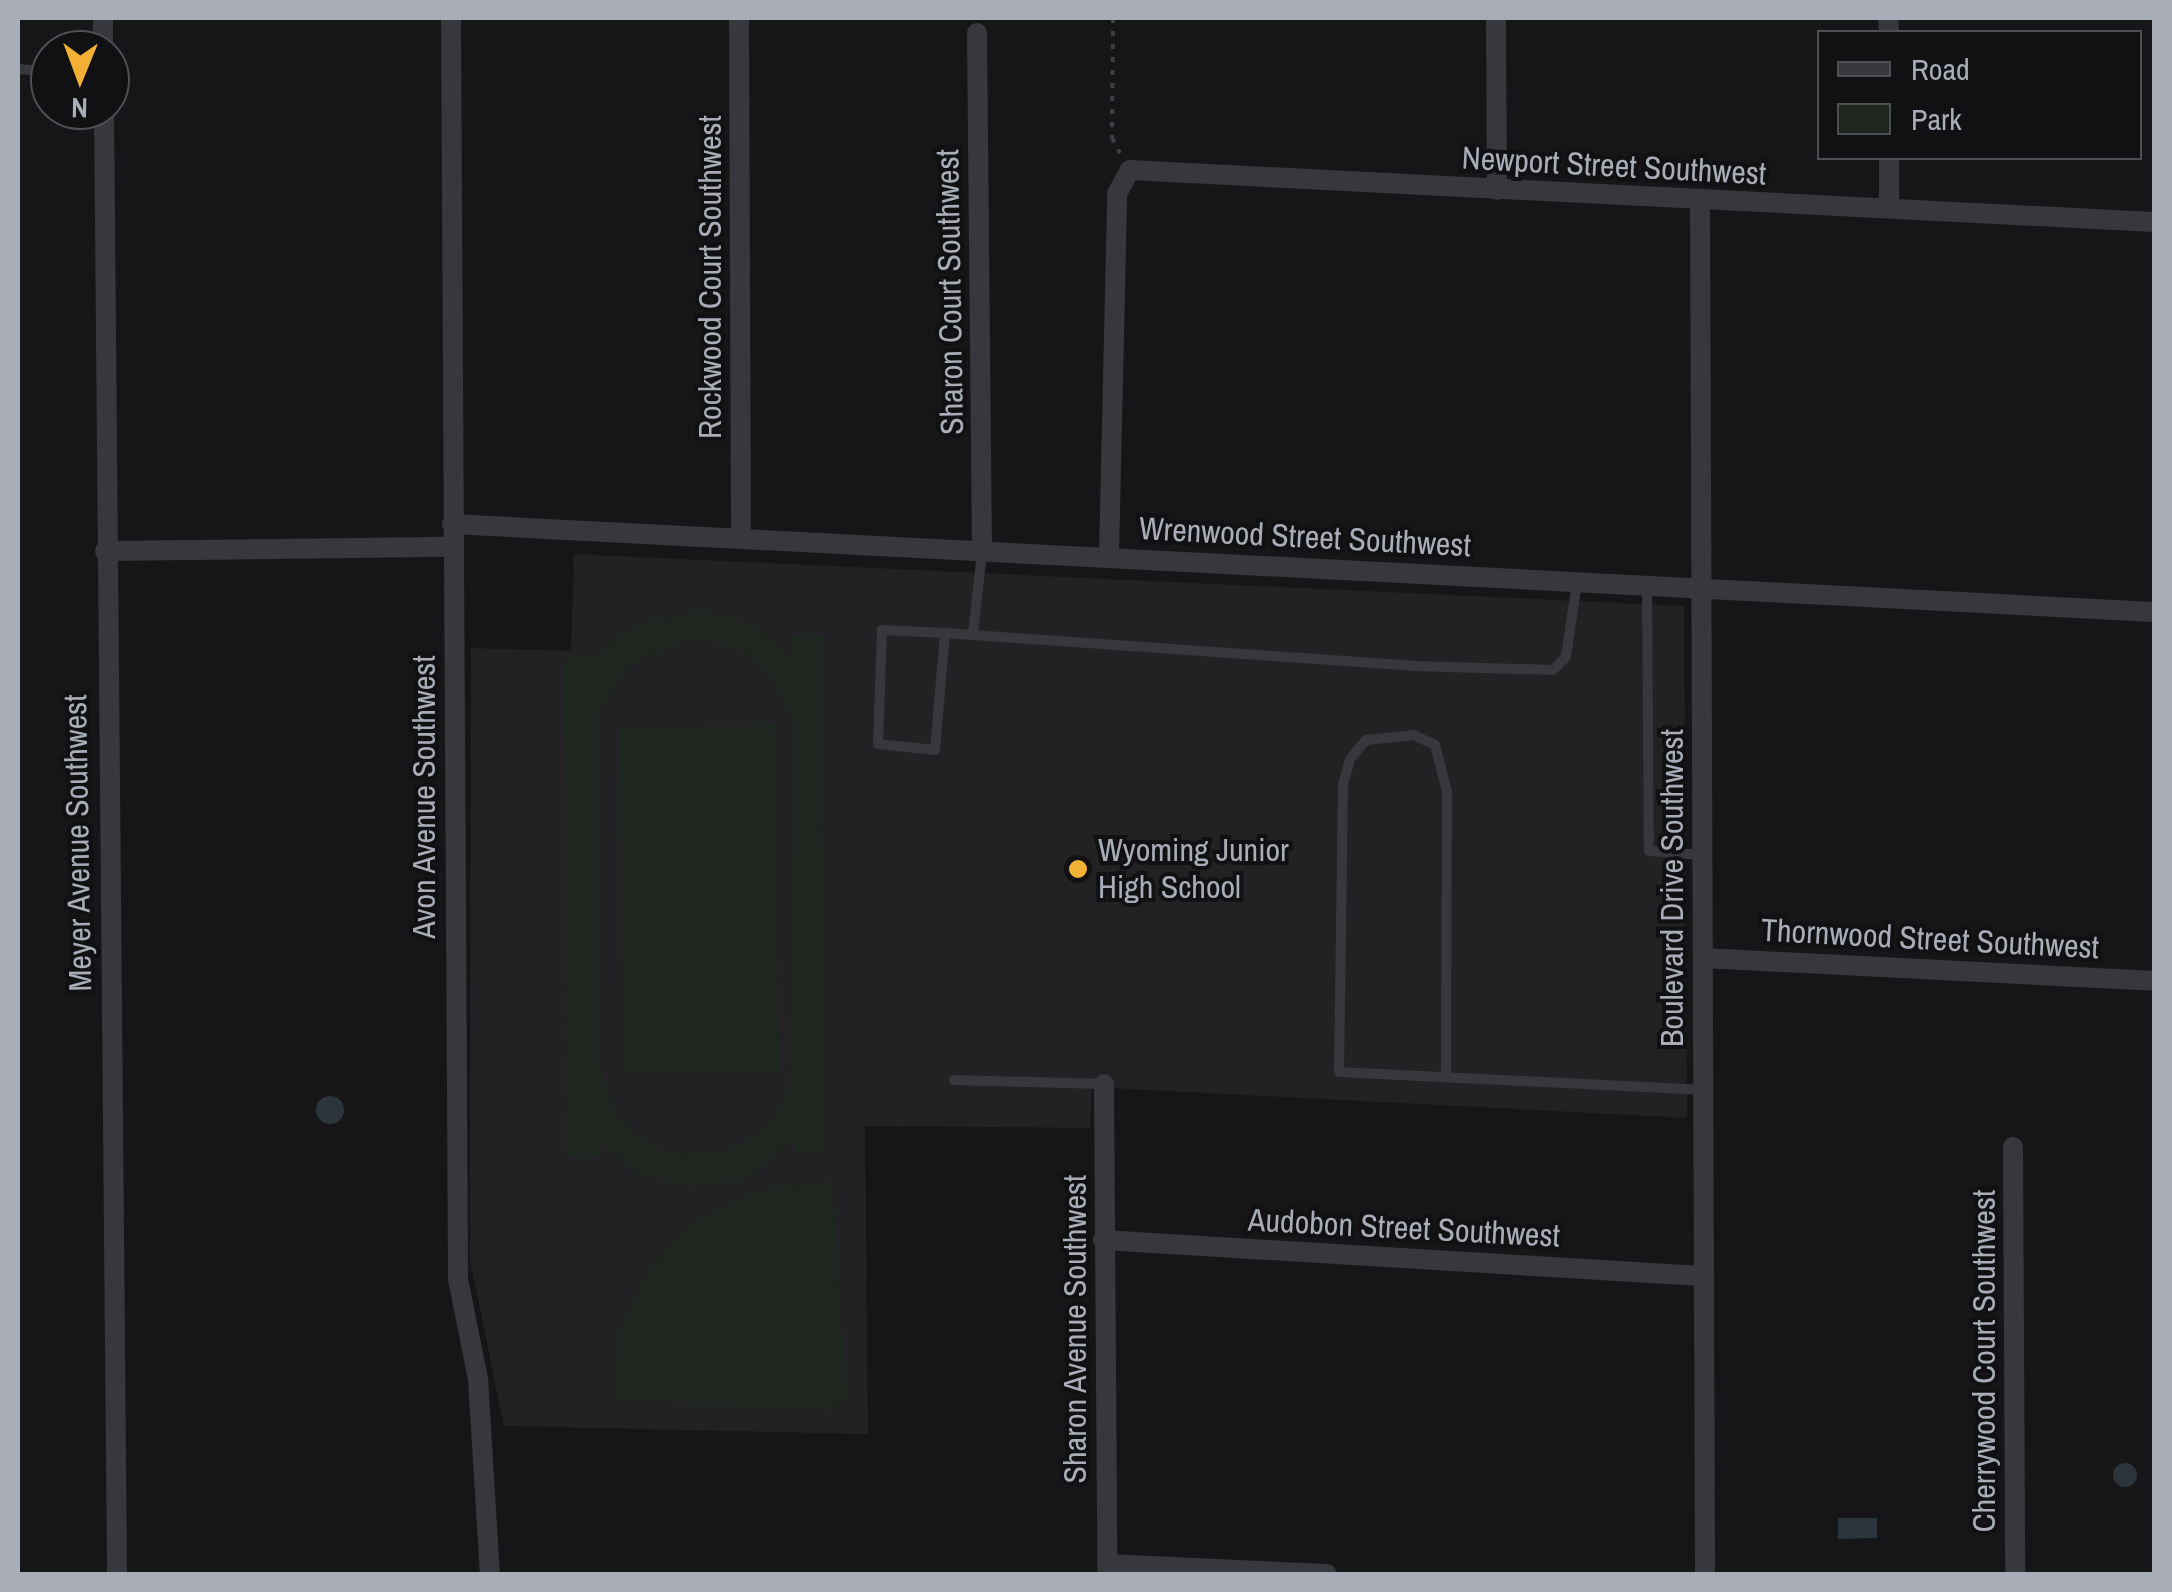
<!DOCTYPE html>
<style>
body{margin:0}
#map{position:relative;width:2172px;height:1592px;overflow:hidden;background:#161618;font-family:"Archivo Narrow",sans-serif}
div>[style]{position:absolute}
.built>*{inset:0;background:#222225}
.green>*{inset:0;background:#1e261f}
.water>*{inset:0;background:#2c353c}
.round{border-radius:50%}
.path>*{height:4px;margin-top:-2px;transform-origin:0;background:repeating-linear-gradient(90deg,#3d3f44 0 5px,transparent 0 13px)}
.service>*{height:10px;margin:-5px;padding:0 5px;transform-origin:5px;border-radius:5px;background:#37383d}
.minor>*{height:20px;margin:-10px;padding:0 10px;transform-origin:10px;border-radius:10px;background:#37383d}
.dots>*{width:28px;height:28px;translate:-50% -50%;box-sizing:border-box;border:5px solid #111113;border-radius:50%}
span{translate:-50% -50%;white-space:nowrap;text-align:center;line-height:1.15;-webkit-text-stroke:8px #111113;paint-order:stroke}
.street-label{font-size:32px;color:#a8adb8}
.poi-label{font-size:32px;color:#a8adb8}
.left{translate:0 -50%;text-align:left}
.frame{position:absolute;inset:0;border:20px solid #a8adb8;pointer-events:none}
.legend{position:absolute;left:1817px;top:30px;width:325px;height:130px;box-sizing:border-box;background:#111113;border:2px solid #4d4f55;margin:0;padding:12px 18px;list-style:none;font-size:30px;color:#a8adb8}
.legend li{display:flex;align-items:center;gap:20px;height:50px}
.legend b{width:50px;border:2px solid #4d4f55}
.north{position:absolute;left:30px;top:30px;width:100px;height:100px;box-sizing:border-box;background:#111113;border:2px solid #4d4f55;border-radius:50%;rotate:181deg;font-size:28px;font-weight:700;line-height:40px;text-align:center;color:#a8adb8}
.north::after{content:'';display:block;margin:auto;width:35px;height:45px;background:#f2b134;clip-path:polygon(50% 0,100% 100%,50% 72%,0 100%)}
</style>
<div id="map">
<div class="built">
<i style="clip-path:polygon(574px 554px,1684px 606px,1687px 1118px,1092px 1087px,1090px 1128px,865px 1126px,868px 1434px,504px 1426px,470px 1260px,471px 648px,571px 651px)"></i>
</div>
<div class="green">
<i style="clip-path:polygon(evenodd,703px 610px,756px 626px,791px 657px,792px 635px,822px 636px,824px 1154px,794px 1153px,793px 1141px,745px 1179px,691px 1188px,638px 1173px,600px 1144px,598px 1156px,566px 1156px,564px 658px,597px 657px,616px 636px,647px 621px,703px 610px,684px 641px,714px 642px,745px 653px,768px 672px,794px 724px,789px 1090px,775px 1117px,752px 1139px,723px 1152px,691px 1154px,660px 1149px,634px 1133px,614px 1112px,597px 1057px,598px 712px,628px 665px,684px 641px)"></i>
<i style="clip-path:polygon(776px 724px,779px 1073px,623px 1073px,620px 727px)"></i>
<i style="clip-path:polygon(832px 1180px,847px 1398px,833px 1411px,614px 1400px,618px 1333px,646px 1274px,666px 1249px,692px 1224px,753px 1191px)"></i>
</div>
<div class="water">
<i class="round" style="left:316px;top:1096px;width:28px;height:28px"></i>
<i class="round" style="left:2113px;top:1463px;width:24px;height:24px"></i>
<i style="clip-path:polygon(1838px 1518px,1877px 1518px,1877px 1538px,1838px 1539px)"></i>
</div>
<div class="path">
<i style="left:1113px;top:18px;width:120px;rotate:90.5deg"></i>
<i style="left:1112px;top:138px;width:17px;rotate:62deg"></i>
</div>
<div class="service">
<i style="left:18px;top:69px;width:32px;rotate:4deg"></i>
<i style="left:982px;top:551px;width:84px;rotate:96.1deg"></i>
<i style="left:973px;top:635px;width:441px;rotate:4deg"></i>
<i style="left:1413px;top:666px;width:140px;rotate:1.6deg"></i>
<i style="left:1553px;top:670px;width:18px;rotate:-45deg"></i>
<i style="left:1566px;top:657px;width:76px;rotate:-81.7deg"></i>
<i style="left:1647px;top:586px;width:265px;rotate:89.6deg"></i>
<i style="left:1649px;top:851px;width:53px;rotate:4.3deg"></i>
<i style="left:945px;top:633px;width:117px;rotate:94.9deg"></i>
<i style="left:935px;top:750px;width:57px;rotate:-174deg"></i>
<i style="left:878px;top:744px;width:114px;rotate:-88deg"></i>
<i style="left:882px;top:630px;width:63px;rotate:2.7deg"></i>
<i style="left:945px;top:633px;width:28px;rotate:4deg"></i>
<i style="left:1446px;top:1075px;width:283px;rotate:-89.8deg"></i>
<i style="left:1447px;top:792px;width:49px;rotate:-104.3deg"></i>
<i style="left:1435px;top:745px;width:23px;rotate:-155deg"></i>
<i style="left:1414px;top:735px;width:48px;rotate:174.1deg"></i>
<i style="left:1366px;top:740px;width:25px;rotate:130deg"></i>
<i style="left:1350px;top:759px;width:27px;rotate:105deg"></i>
<i style="left:1343px;top:785px;width:287px;rotate:90.8deg"></i>
<i style="left:1339px;top:1072px;width:363px;rotate:2.8deg"></i>
<i style="left:954px;top:1080px;width:150px;rotate:1.5deg"></i>
</div>
<div class="minor">
<i style="left:103px;top:18px;width:32px;rotate:90deg"></i>
<i style="left:451px;top:18px;width:1261px;rotate:89.68deg"></i>
<i style="left:458px;top:1279px;width:102px;rotate:78.7deg"></i>
<i style="left:478px;top:1379px;width:195px;rotate:86.5deg"></i>
<i style="left:739px;top:18px;width:517px;rotate:89.78deg"></i>
<i style="left:1496px;top:18px;width:172px;rotate:89.7deg"></i>
<i style="left:1888px;top:18px;width:14px;rotate:86deg"></i>
<i style="left:977px;top:33px;width:517px;rotate:89.45deg"></i>
<i style="left:104px;top:110px;width:1464px;rotate:89.49deg"></i>
<i style="left:1889px;top:158px;width:50px;rotate:90deg"></i>
<i style="left:1700px;top:201px;width:1373px;rotate:89.79deg"></i>
<i style="left:452px;top:524px;width:1704px;rotate:2.96deg"></i>
<i style="left:105px;top:551px;width:347px;rotate:-0.7deg"></i>
<i style="left:1109px;top:556px;width:362px;rotate:-88.7deg"></i>
<i style="left:1117px;top:194px;width:27px;rotate:-62deg"></i>
<i style="left:1130px;top:170px;width:1025px;rotate:2.91deg"></i>
<i style="left:1703px;top:958px;width:452px;rotate:2.9deg"></i>
<i style="left:1104px;top:1084px;width:490px;rotate:89.6deg"></i>
<i style="left:2013px;top:1147px;width:427px;rotate:89.7deg"></i>
<i style="left:1103px;top:1240px;width:599px;rotate:3.45deg"></i>
<i style="left:1107px;top:1564px;width:220px;rotate:2.6deg"></i>
</div>
<div class="dots">
<i style="left:1078px;top:869px;background:#f2b134"></i>
</div>
<div class="street-label">
<span style="left:1614px;top:166px;rotate:3deg">Newport Street Southwest</span>
<span style="left:710px;top:277px;rotate:-90deg">Rockwood Court Southwest</span>
<span style="left:950px;top:292px;rotate:-91deg">Sharon Court Southwest</span>
<span style="left:1305px;top:537px;rotate:3deg">Wrenwood Street Southwest</span>
<span style="left:424px;top:797px;rotate:-90deg">Avon Avenue Southwest</span>
<span style="left:78px;top:843px;rotate:-91deg">Meyer Avenue Southwest</span>
<span style="left:1672px;top:888px;rotate:-90deg">Boulevard Drive Southwest</span>
<span style="left:1930px;top:939px;rotate:3deg">Thornwood Street Southwest</span>
<span style="left:1404px;top:1228px;rotate:3deg">Audobon Street Southwest</span>
<span style="left:1075px;top:1329px;rotate:-90deg">Sharon Avenue Southwest</span>
<span style="left:1984px;top:1361px;rotate:-90deg">Cherrywood Court Southwest</span>
</div>
<div class="poi-label">
<span class="left" style="left:1098px;top:869px">Wyoming Junior<br>High School</span>
</div>
<div class="frame"></div>
<ul class="legend">
<li><b style="height:12px;background:#37383d"></b>Road</li>
<li><b style="height:28px;background:#1e261f"></b>Park</li>
</ul>
<div class="north">N</div>
</div>
